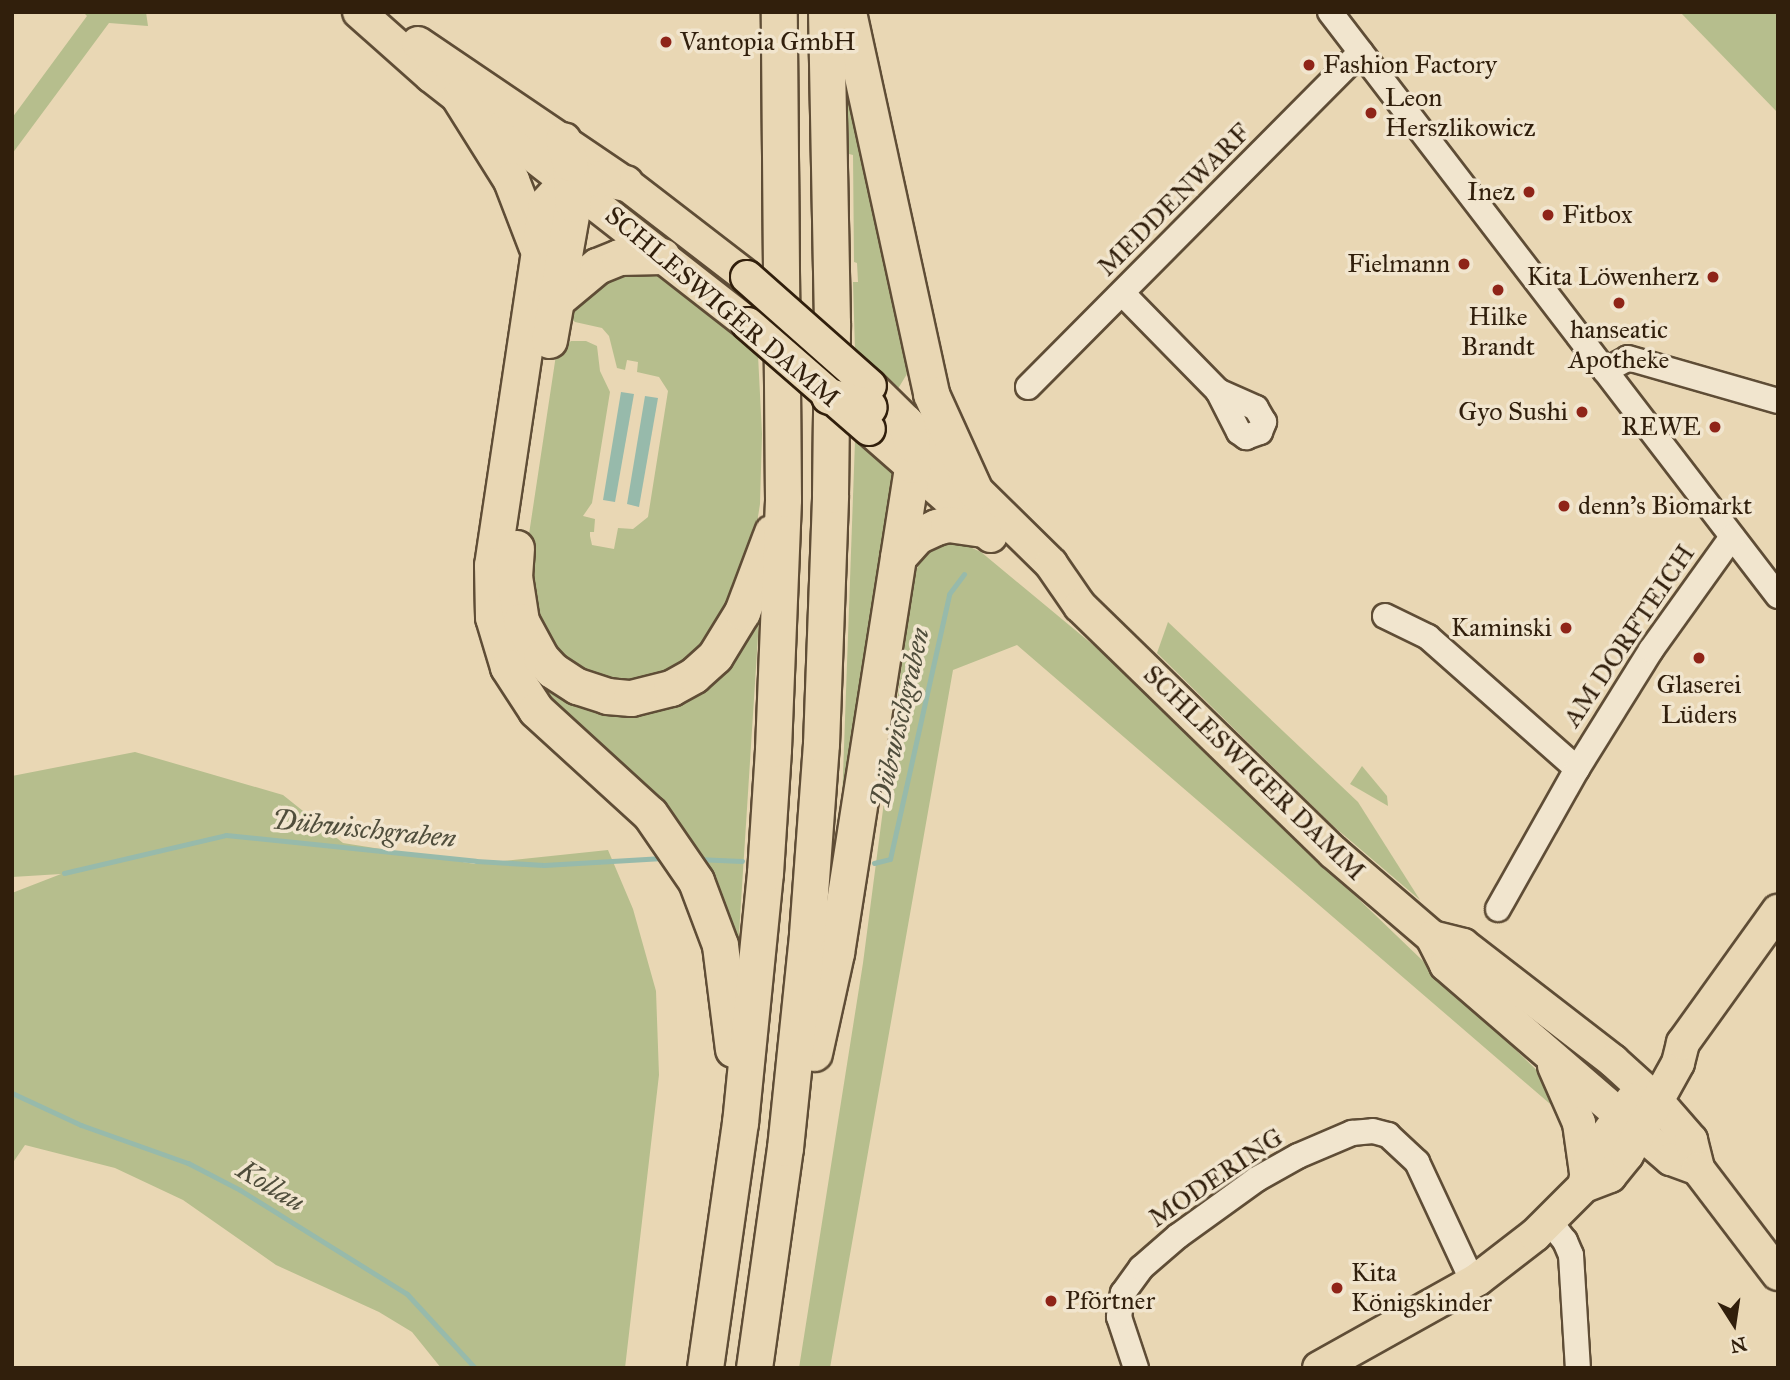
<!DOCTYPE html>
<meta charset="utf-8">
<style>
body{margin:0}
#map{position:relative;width:1790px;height:1380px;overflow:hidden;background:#e9d7b4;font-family:"IM FELL Great Primer",serif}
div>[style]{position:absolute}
.green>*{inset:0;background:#b6be8d}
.water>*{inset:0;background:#97baab}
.stream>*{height:5px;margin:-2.5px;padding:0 2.5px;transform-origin:2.5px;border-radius:2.5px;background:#97baab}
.roads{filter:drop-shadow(2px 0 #5f4d36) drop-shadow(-2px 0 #5f4d36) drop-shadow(0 2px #5f4d36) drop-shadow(0 -2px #5f4d36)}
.minor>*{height:24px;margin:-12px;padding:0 12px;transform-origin:12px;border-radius:12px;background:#f1e5ce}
.major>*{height:32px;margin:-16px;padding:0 16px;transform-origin:16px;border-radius:16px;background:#e9d7b4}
.highway>*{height:35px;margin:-17.5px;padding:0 17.5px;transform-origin:17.5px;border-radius:17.5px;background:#e9d7b4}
.bridges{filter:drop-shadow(2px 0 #311f0c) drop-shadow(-2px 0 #311f0c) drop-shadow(0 2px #311f0c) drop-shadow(0 -2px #311f0c)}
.major-bridge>*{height:32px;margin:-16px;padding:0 16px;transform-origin:16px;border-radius:16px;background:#e9d7b4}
.highway-bridge>*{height:35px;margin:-17.5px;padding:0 17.5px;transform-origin:17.5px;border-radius:17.5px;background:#e9d7b4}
.dots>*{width:19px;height:19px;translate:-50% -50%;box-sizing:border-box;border:4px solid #f1e5ce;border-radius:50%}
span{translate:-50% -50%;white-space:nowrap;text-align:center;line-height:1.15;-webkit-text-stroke:7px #f1e5ce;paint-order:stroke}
.poi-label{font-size:26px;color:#311f0c}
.left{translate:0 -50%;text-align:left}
.right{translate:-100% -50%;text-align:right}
.street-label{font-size:26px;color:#311f0c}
.water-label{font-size:28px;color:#504e3c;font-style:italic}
.frame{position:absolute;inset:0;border:14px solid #311f0c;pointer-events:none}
.north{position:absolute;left:1699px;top:1289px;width:70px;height:70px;-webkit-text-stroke:5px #f1e5ce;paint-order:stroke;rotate:168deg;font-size:19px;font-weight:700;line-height:28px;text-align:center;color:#311f0c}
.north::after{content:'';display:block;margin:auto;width:24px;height:32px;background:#311f0c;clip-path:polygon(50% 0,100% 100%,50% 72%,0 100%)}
</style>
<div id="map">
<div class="green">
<i style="clip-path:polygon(83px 12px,146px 12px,148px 26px,109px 23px,12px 154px,12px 118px,87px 16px)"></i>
<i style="clip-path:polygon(1680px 12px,1778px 12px,1778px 113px)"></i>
<i style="clip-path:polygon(846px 50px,910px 369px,896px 392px,855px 351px,853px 282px,858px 282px,857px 263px,854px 262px,853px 155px,849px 154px)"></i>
<i style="clip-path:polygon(647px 271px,675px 283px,758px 355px,762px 434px,760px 504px,752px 555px,718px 636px,661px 678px,613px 683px,569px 666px,539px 632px,526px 554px,556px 355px,571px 341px,586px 341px,597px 346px,600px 371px,610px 392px,592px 503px,583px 516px,595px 519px,594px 532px,590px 532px,590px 536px,592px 545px,614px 549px,618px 528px,633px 529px,648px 517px,668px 391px,659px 377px,637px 372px,638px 362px,627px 360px,625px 370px,617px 368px,609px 336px,602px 328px,575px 322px,566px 314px,599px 276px)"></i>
<i style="clip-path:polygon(855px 441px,898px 475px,842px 803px)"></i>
<i style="clip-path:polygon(944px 542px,959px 542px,981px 552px,1098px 649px,1547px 1080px,1556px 1109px,1017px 645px,953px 670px,830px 1368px,799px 1368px,863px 963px,913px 579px,921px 558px,931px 548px)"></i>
<i style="clip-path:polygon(761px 589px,736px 981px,728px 946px,563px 726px,531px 674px,555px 695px,593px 712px,633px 715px,668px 707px,678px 703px)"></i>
<i style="clip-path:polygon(1168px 622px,1358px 802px,1420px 900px,1332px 825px,1157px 653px)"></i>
<i style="clip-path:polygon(135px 752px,283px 795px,343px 843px,475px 864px,608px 850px,633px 909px,656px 991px,659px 1075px,625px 1368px,441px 1368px,412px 1332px,379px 1312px,276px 1265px,183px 1200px,115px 1168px,25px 1145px,12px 1164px,12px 893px,61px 874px,12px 877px,12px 776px)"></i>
<i style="clip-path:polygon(1362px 766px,1387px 796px,1388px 806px,1350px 784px)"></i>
</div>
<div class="water">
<i style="clip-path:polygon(621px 392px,634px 394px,615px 502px,603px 500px)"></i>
<i style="clip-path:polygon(645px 396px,658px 398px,639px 507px,627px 504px)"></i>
</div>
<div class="stream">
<i style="left:696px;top:859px;width:46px;rotate:2.5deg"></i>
<i style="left:874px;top:863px;width:16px;rotate:-14deg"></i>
<i style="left:890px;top:859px;width:271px;rotate:-77.4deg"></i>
<i style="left:949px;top:594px;width:25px;rotate:-53deg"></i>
<i style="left:64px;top:873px;width:166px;rotate:-13.2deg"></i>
<i style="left:226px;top:835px;width:251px;rotate:5.9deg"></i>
<i style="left:476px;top:861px;width:68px;rotate:3.4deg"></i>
<i style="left:544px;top:865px;width:119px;rotate:-3.4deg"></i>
<i style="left:12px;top:1093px;width:76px;rotate:24.9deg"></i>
<i style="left:81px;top:1125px;width:114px;rotate:19.6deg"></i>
<i style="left:188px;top:1163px;width:59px;rotate:27.4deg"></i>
<i style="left:240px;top:1190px;width:197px;rotate:31.9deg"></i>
<i style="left:407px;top:1294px;width:100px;rotate:47.4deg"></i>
</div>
<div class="roads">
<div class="minor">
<i style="left:1330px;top:12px;width:736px;rotate:52.51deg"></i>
<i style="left:1123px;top:294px;width:136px;rotate:45.6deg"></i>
<i style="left:1218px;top:391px;width:46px;rotate:62.9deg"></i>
<i style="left:1239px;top:432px;width:9px;rotate:36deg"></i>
<i style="left:1246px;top:437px;width:15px;rotate:-20deg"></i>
<i style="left:1260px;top:432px;width:11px;rotate:-68deg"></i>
<i style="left:1264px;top:422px;width:16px;rotate:-120deg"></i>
<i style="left:1256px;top:408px;width:42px;rotate:-155.9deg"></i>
<i style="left:1605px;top:371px;width:26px;rotate:-29deg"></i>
<i style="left:1628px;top:358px;width:156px;rotate:16deg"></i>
<i style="left:1028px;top:387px;width:472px;rotate:-45.2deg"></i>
<i style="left:1385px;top:616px;width:48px;rotate:26deg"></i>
<i style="left:1428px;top:637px;width:199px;rotate:41.5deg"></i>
<i style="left:1498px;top:909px;width:161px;rotate:-60.6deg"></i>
<i style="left:1577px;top:769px;width:140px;rotate:-58.1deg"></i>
<i style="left:1651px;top:650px;width:139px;rotate:-54.4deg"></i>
<i style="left:1550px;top:1222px;width:24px;rotate:52deg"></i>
<i style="left:1565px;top:1241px;width:15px;rotate:67deg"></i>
<i style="left:1571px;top:1255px;width:113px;rotate:86.5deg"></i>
<i style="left:1136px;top:1368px;width:54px;rotate:-108.4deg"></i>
<i style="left:1119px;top:1317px;width:24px;rotate:-81deg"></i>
<i style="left:1123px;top:1293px;width:31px;rotate:-54deg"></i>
<i style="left:1141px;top:1268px;width:49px;rotate:-40.9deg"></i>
<i style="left:1178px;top:1236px;width:97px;rotate:-35.8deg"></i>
<i style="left:1257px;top:1179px;width:47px;rotate:-29.3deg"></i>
<i style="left:1298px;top:1156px;width:59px;rotate:-23.1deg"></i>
<i style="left:1352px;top:1133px;width:21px;rotate:-5deg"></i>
<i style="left:1373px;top:1131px;width:16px;rotate:15deg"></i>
<i style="left:1388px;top:1135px;width:40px;rotate:43deg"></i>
<i style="left:1417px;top:1162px;width:132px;rotate:65deg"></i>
</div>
<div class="major">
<i style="left:359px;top:12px;width:96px;rotate:41.6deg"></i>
<i style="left:431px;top:76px;width:402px;rotate:38deg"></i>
<i style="left:418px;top:43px;width:250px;rotate:34.1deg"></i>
<i style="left:625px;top:183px;width:154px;rotate:37.6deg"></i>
<i style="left:870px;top:386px;width:254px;rotate:44.5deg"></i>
<i style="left:1051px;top:564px;width:51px;rotate:55.4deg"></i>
<i style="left:1080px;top:606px;width:353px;rotate:44.2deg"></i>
<i style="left:1333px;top:852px;width:130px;rotate:40.6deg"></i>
<i style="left:1432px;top:937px;width:31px;rotate:63deg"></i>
<i style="left:1446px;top:965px;width:297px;rotate:40.8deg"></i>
<i style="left:1671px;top:1159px;width:29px;rotate:20deg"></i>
<i style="left:869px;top:429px;width:162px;rotate:41.3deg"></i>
<i style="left:1432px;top:937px;width:32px;rotate:14deg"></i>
<i style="left:1463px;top:945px;width:190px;rotate:37.7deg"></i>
<i style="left:1613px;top:1061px;width:59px;rotate:42.3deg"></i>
<i style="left:1657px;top:1101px;width:52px;rotate:48.9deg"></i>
<i style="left:1691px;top:1140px;width:30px;rotate:76deg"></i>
<i style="left:1698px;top:1169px;width:132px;rotate:52.7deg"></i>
<i style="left:1554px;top:1066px;width:62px;rotate:66.3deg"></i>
<i style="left:1579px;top:1123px;width:50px;rotate:82deg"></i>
<i style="left:1584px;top:1186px;width:29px;rotate:-78deg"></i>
<i style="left:1590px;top:1158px;width:72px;rotate:-54.1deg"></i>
<i style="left:1319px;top:1368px;width:182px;rotate:-29.2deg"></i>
<i style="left:1478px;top:1279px;width:72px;rotate:-37.7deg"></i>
<i style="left:1535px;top:1235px;width:69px;rotate:-45deg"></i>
<i style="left:1584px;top:1186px;width:28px;rotate:-21deg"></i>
<i style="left:1610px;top:1176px;width:27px;rotate:-51deg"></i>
<i style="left:1627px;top:1155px;width:105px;rotate:-61deg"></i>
<i style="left:1678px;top:1063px;width:21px;rotate:-76deg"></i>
<i style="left:1683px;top:1043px;width:163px;rotate:-54.3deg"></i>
</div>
<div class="highway">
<i style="left:848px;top:12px;width:391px;rotate:77.7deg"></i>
<i style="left:931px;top:394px;width:107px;rotate:65.6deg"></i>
<i style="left:459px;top:97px;width:98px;rotate:57.9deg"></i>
<i style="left:511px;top:180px;width:70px;rotate:69deg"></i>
<i style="left:625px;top:183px;width:23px;rotate:-167deg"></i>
<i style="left:603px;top:178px;width:18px;rotate:174deg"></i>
<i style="left:585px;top:180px;width:28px;rotate:159deg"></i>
<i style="left:559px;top:190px;width:19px;rotate:133deg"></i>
<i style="left:546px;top:204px;width:365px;rotate:98.5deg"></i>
<i style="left:492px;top:565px;width:52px;rotate:88.9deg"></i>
<i style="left:493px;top:617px;width:52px;rotate:73.3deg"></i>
<i style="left:508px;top:667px;width:51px;rotate:56.9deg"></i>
<i style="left:536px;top:710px;width:154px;rotate:42.4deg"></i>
<i style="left:650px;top:814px;width:81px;rotate:55.5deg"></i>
<i style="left:696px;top:881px;width:68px;rotate:69.4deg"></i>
<i style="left:720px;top:945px;width:105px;rotate:82.9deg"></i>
<i style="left:555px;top:301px;width:55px;rotate:-39.8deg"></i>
<i style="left:597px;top:266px;width:24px;rotate:-22deg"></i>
<i style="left:619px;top:257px;width:43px;rotate:-1.3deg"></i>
<i style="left:549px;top:340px;width:138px;rotate:-80deg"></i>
<i style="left:573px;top:204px;width:41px;rotate:-94.2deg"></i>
<i style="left:570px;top:163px;width:24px;rotate:-107deg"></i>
<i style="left:516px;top:548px;width:28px;rotate:94deg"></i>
<i style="left:514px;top:576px;width:46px;rotate:81.2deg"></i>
<i style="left:521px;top:621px;width:42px;rotate:61.6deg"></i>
<i style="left:541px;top:658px;width:16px;rotate:47deg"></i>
<i style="left:552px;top:670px;width:30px;rotate:33deg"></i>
<i style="left:577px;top:686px;width:32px;rotate:18deg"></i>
<i style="left:607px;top:696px;width:24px;rotate:5deg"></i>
<i style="left:631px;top:698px;width:41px;rotate:-14deg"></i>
<i style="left:671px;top:688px;width:26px;rotate:-29deg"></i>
<i style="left:694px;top:675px;width:28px;rotate:-42deg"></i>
<i style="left:715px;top:656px;width:52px;rotate:-58.5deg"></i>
<i style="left:742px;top:612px;width:85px;rotate:-69.4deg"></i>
<i style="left:898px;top:557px;width:28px;rotate:-48deg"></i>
<i style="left:917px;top:536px;width:21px;rotate:-25deg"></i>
<i style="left:936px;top:527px;width:12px;rotate:-14deg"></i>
<i style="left:948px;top:524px;width:35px;rotate:8deg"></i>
<i style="left:814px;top:1053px;width:102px;rotate:-77.6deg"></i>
<i style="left:836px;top:953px;width:494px;rotate:-81.1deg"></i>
<i style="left:912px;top:465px;width:21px;rotate:-90deg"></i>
<i style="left:912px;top:444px;width:23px;rotate:-108deg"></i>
<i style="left:705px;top:1368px;width:247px;rotate:-81.9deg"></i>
<i style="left:740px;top:1123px;width:251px;rotate:-84.3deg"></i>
<i style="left:765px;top:873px;width:124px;rotate:-86.3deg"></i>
<i style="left:773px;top:749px;width:250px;rotate:-87.7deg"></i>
<i style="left:783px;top:499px;width:487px;rotate:-90.5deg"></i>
<i style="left:754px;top:1368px;width:222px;rotate:-82deg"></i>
<i style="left:785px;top:1148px;width:215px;rotate:-84.1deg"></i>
<i style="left:807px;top:934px;width:191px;rotate:-85.8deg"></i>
<i style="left:821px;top:744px;width:249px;rotate:-87.9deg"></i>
<i style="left:830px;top:495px;width:172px;rotate:-89.3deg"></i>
<i style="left:832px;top:323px;width:311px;rotate:-91.1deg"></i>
</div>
</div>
<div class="bridges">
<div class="major-bridge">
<i style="left:747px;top:277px;width:164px;rotate:41.5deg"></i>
<i style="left:748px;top:324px;width:160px;rotate:41deg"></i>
</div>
<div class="highway-bridge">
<i style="left:829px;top:396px;width:41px;rotate:15.4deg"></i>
</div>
</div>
<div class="dots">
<i style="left:666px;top:42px;background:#8f2418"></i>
<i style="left:1309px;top:65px;background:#8f2418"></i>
<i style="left:1371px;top:113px;background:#8f2418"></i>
<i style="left:1529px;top:192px;background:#8f2418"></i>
<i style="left:1548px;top:215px;background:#8f2418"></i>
<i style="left:1464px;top:264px;background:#8f2418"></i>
<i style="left:1713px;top:277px;background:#8f2418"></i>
<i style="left:1498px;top:290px;background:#8f2418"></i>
<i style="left:1619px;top:303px;background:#8f2418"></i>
<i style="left:1582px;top:412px;background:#8f2418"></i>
<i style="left:1715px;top:427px;background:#8f2418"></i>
<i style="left:1564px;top:506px;background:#8f2418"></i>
<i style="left:1566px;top:628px;background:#8f2418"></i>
<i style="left:1699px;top:658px;background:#8f2418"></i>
<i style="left:1337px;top:1288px;background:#8f2418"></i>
<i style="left:1051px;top:1301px;background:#8f2418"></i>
</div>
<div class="poi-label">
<span class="left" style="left:680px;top:42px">Vantopia GmbH</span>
<span class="left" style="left:1323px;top:65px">Fashion Factory</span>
<span class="left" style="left:1385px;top:113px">Leon<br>Herszlikowicz</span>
<span class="right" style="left:1515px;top:192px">Inez</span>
<span class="left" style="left:1562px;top:215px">Fitbox</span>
<span class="right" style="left:1450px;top:264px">Fielmann</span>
<span class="right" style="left:1699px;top:277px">Kita Löwenherz</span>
<span style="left:1498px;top:332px">Hilke<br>Brandt</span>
<span style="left:1619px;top:345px">hanseatic<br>Apotheke</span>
<span class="right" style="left:1568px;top:412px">Gyo Sushi</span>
<span class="right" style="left:1701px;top:427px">REWE</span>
<span class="left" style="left:1578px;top:506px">denn's Biomarkt</span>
<span class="right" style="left:1552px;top:628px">Kaminski</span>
<span style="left:1699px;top:700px">Glaserei<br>Lüders</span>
<span class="left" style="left:1351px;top:1288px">Kita<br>Königskinder</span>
<span class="left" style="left:1065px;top:1301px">Pförtner</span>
</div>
<div class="street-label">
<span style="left:1174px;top:200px;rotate:-45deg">MEDDENWARF</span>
<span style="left:722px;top:307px;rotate:40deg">SCHLESWIGER DAMM</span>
<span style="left:1629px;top:636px;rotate:-56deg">AM DORFTEICH</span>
<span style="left:1254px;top:773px;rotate:44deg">SCHLESWIGER DAMM</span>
<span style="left:1216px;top:1178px;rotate:-34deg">MODERING</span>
</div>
<div class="water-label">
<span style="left:900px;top:718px;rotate:-77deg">Dübwischgraben</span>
<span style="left:364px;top:829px;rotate:6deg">Dübwischgraben</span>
<span style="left:271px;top:1186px;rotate:31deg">Kollau</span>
</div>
<div class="frame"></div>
<div class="north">N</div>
</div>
